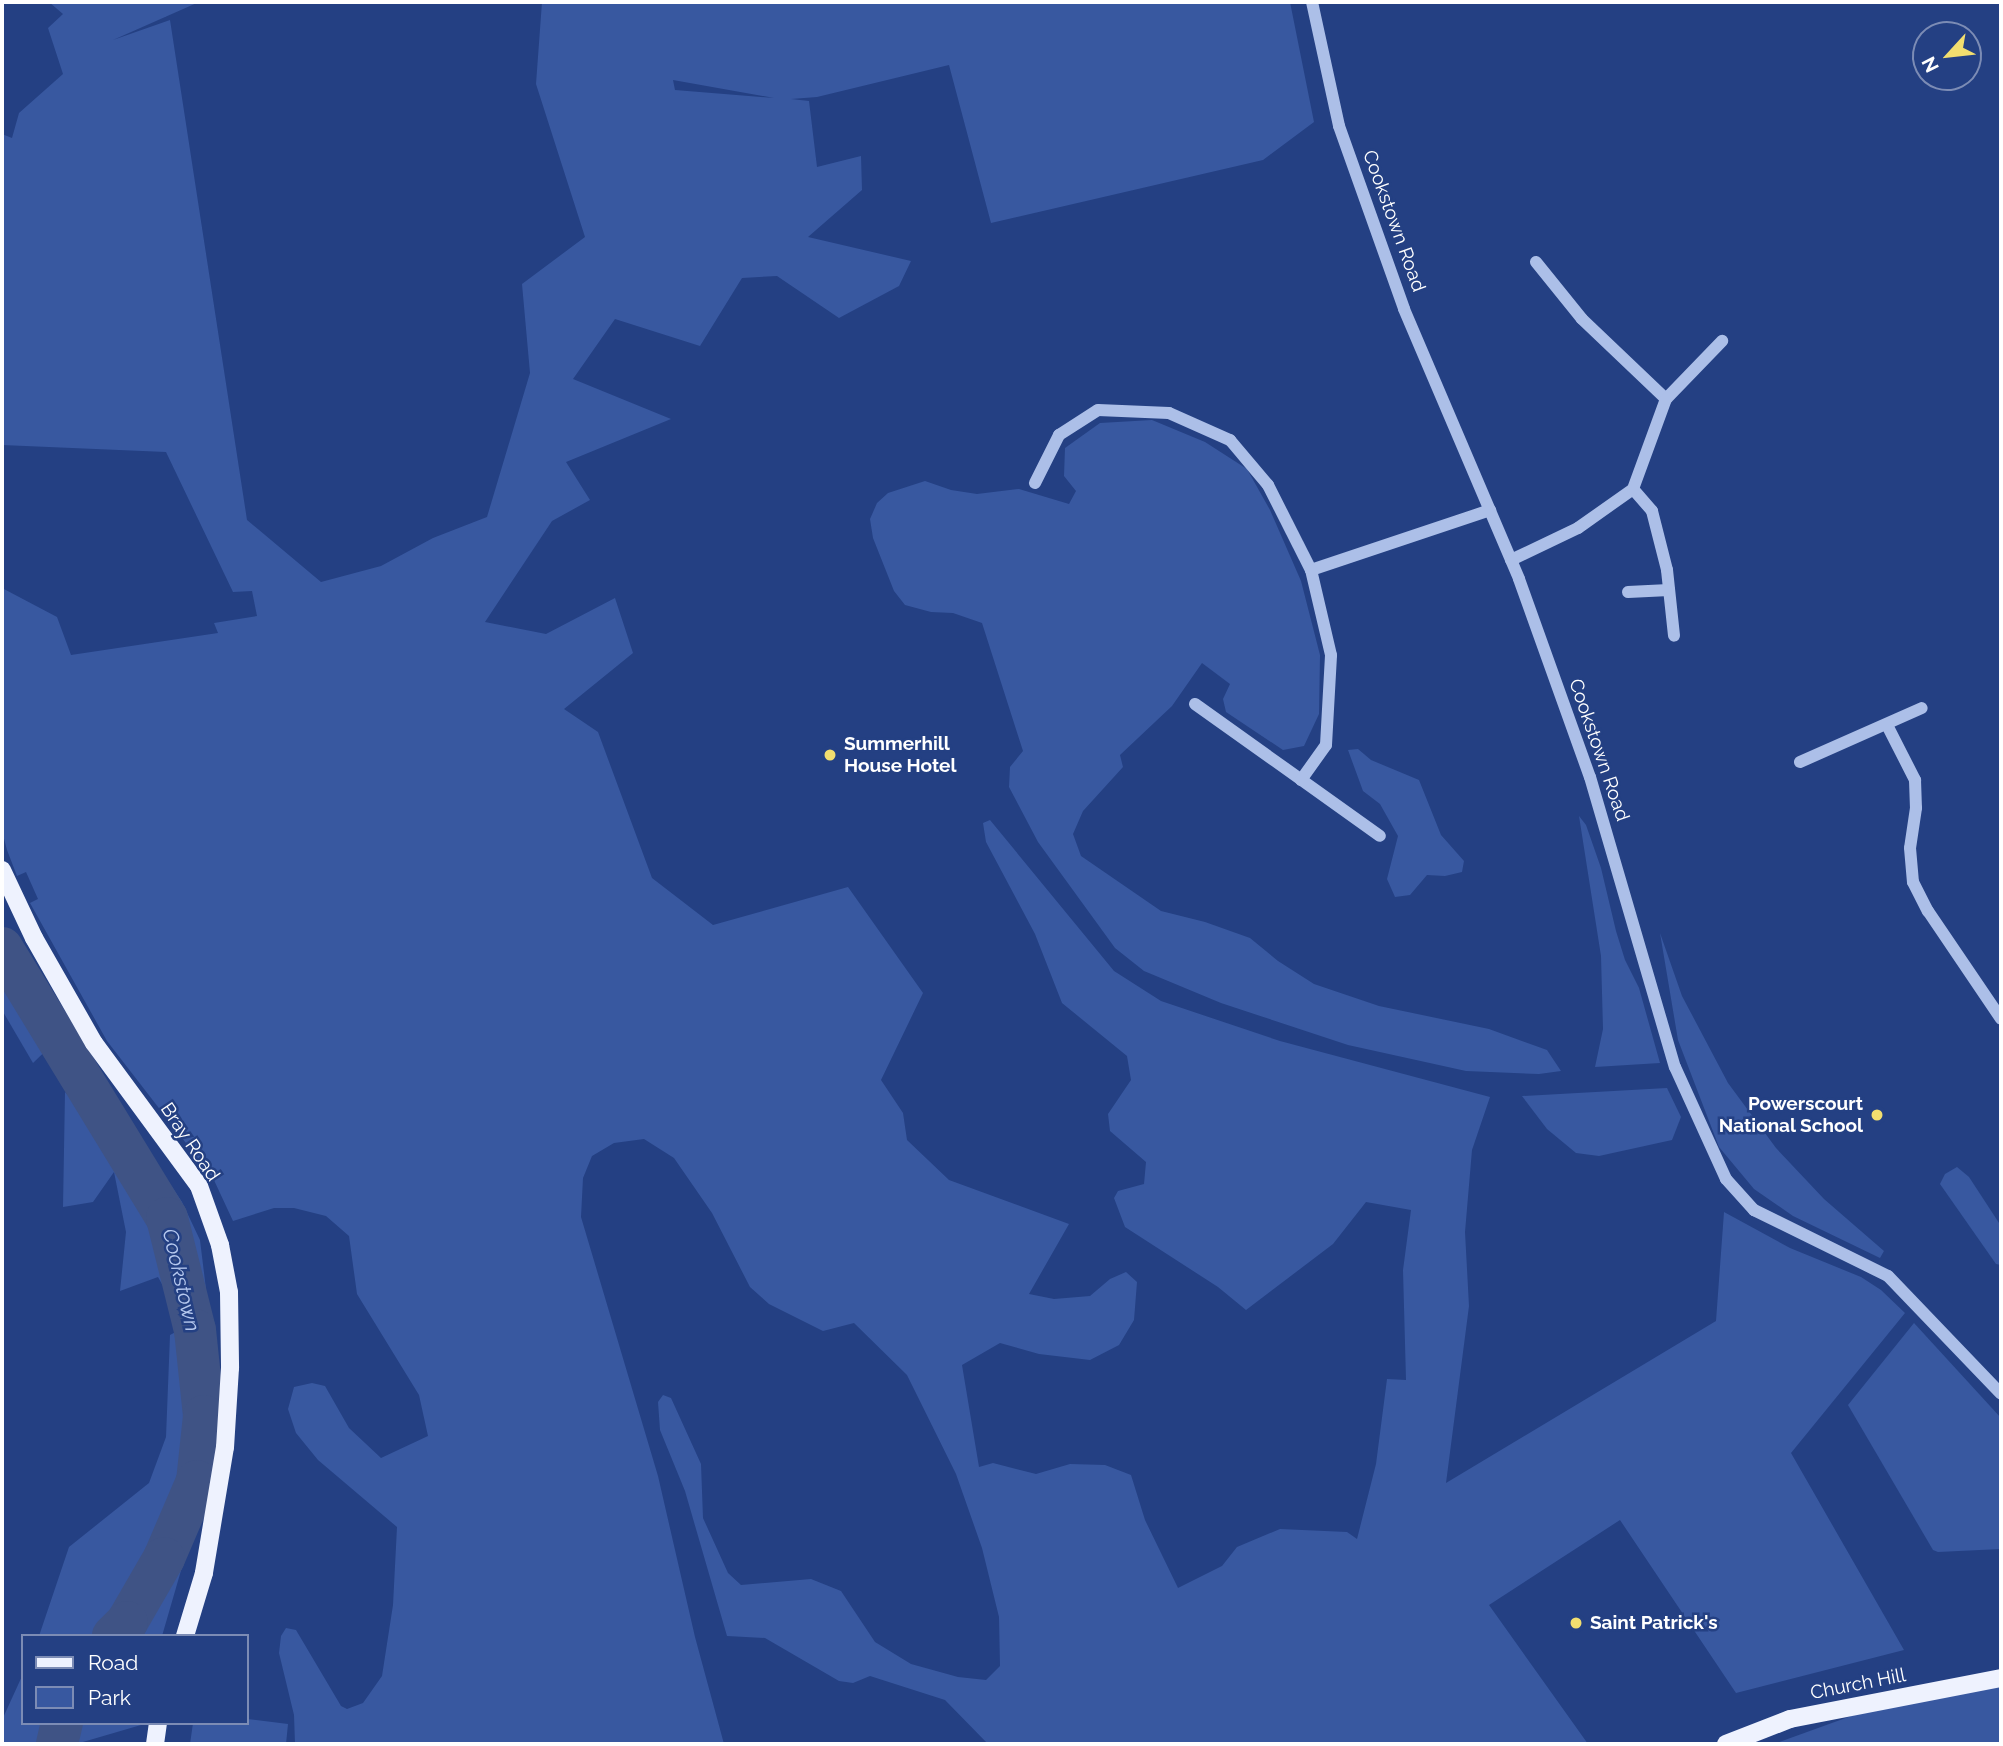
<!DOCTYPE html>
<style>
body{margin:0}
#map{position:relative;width:2003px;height:1746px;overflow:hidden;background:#244083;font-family:Raleway,sans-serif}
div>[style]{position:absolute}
.green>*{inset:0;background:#3858a0}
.river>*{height:42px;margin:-21px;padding:0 21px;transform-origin:21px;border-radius:21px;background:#3f5385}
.minor>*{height:12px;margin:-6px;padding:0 6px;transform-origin:6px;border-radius:6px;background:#acbfe8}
.major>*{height:18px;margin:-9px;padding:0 9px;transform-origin:9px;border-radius:9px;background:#eef2fe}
.dots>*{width:19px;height:19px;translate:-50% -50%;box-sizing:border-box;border:4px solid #244083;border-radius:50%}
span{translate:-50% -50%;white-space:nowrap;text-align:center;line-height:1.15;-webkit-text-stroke:5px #244083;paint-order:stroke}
.street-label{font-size:19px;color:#fff}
.poi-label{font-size:19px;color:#fff;font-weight:700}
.left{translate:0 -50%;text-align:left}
.right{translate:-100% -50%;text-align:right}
.water-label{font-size:21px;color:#b7c9ef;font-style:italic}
.frame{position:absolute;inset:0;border:4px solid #fff;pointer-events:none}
.legend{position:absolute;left:21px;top:1634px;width:228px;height:91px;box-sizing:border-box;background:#244083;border:2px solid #7c8cb5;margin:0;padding:9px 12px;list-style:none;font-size:21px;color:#fff}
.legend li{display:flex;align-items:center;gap:14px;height:35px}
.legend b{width:35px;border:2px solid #7c8cb5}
.north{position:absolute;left:1912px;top:21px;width:70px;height:70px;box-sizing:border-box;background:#244083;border:2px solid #7c8cb5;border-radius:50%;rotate:243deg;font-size:19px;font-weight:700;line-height:28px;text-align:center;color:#fff}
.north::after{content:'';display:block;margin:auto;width:24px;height:32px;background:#f2de6f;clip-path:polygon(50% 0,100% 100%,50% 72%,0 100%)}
</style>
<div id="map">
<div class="green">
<i style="clip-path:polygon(evenodd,49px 2px,199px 2px,113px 40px,170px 20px,247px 520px,321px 582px,381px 566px,433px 538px,487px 517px,530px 373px,522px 284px,585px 237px,536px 84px,542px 2px,1290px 2px,1314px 122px,1263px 160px,991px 223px,949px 65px,817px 97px,791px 99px,809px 101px,817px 167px,861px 156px,862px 190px,808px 237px,911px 261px,899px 286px,839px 318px,777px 276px,742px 278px,700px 346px,615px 319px,573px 379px,671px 419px,566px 462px,590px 500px,552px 521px,485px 622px,546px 634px,615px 598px,633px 653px,564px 709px,598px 732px,652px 878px,713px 925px,848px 887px,923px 993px,881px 1080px,903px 1113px,907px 1140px,949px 1180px,1069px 1224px,1029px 1294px,1054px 1299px,1090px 1296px,1110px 1279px,1126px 1272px,1137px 1282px,1134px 1320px,1119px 1345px,1090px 1360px,1039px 1354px,1000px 1343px,962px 1365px,979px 1467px,993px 1463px,1036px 1474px,1070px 1464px,1105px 1465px,1131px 1475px,1145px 1520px,1178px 1588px,1222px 1566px,1237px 1547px,1280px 1529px,1347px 1532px,1357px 1539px,1376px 1464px,1387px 1379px,1406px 1380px,1403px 1270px,1411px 1210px,1366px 1202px,1333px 1244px,1246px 1310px,1218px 1287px,1125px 1227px,1114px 1198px,1118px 1191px,1144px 1184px,1146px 1162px,1110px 1131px,1108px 1114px,1131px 1080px,1127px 1056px,1062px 1003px,1035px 934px,986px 842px,983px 823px,990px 820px,1114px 971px,1161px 1001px,1280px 1041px,1490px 1097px,1472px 1150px,1465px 1232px,1469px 1306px,1446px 1483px,1716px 1321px,1724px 1212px,1790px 1248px,1861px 1277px,1881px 1290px,1905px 1313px,1791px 1453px,1904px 1650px,1736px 1693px,1620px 1520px,1489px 1605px,1588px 1744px,988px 1744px,945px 1700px,870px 1676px,853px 1683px,839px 1681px,765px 1638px,727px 1636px,685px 1491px,660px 1430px,658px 1402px,663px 1395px,671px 1398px,701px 1464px,703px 1518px,728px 1573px,741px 1585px,811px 1579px,841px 1591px,875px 1642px,911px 1664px,958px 1677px,986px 1680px,1000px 1666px,999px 1617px,982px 1548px,956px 1474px,907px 1375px,854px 1323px,823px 1331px,769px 1304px,750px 1287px,712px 1213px,674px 1158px,644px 1139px,614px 1143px,592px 1156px,583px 1178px,581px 1217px,658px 1476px,695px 1637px,724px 1744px,295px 1744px,294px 1715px,279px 1653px,281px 1636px,286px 1628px,296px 1630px,341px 1706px,347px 1709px,363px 1703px,382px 1676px,393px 1605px,397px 1527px,318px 1460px,296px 1433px,288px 1409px,294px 1387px,312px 1383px,325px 1386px,349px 1428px,381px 1458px,428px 1436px,419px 1395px,357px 1294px,349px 1236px,326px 1216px,294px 1208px,274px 1208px,233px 1221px,213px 1178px,107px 1041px,30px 903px,38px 899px,26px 872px,17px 876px,7px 850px,2px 831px,2px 588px,57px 617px,71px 655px,218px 633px,214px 623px,257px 616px,252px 591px,233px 592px,166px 452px,2px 445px,2px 134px,12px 138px,19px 113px,63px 74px,48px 28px,63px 14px,49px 2px,673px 80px,774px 98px,675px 90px,673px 80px)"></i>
<i style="clip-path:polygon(1152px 420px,1205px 442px,1247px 469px,1270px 510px,1301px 581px,1320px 655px,1319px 714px,1304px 746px,1283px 750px,1226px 712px,1223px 699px,1230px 684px,1202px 663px,1172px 706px,1120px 755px,1123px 767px,1083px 811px,1073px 834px,1081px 856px,1161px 911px,1205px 922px,1250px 938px,1278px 961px,1314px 984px,1379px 1006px,1489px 1029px,1547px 1050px,1561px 1071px,1539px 1074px,1466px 1071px,1348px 1045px,1221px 1003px,1144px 971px,1115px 948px,1038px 842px,1009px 787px,1010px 767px,1023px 751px,982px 623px,953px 613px,931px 612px,905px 605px,894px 591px,873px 538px,870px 519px,877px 503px,888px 493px,925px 481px,951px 490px,977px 494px,1019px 489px,1069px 504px,1076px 491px,1064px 476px,1065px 448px,1100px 423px)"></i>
<i style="clip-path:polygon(1358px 749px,1371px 760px,1419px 780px,1441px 835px,1464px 861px,1462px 872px,1445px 876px,1427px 875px,1410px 895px,1395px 897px,1387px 879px,1398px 836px,1380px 804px,1363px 791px,1348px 750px)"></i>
<i style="clip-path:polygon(1579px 816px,1586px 825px,1601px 868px,1616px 931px,1625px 960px,1639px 988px,1660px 1063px,1595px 1067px,1603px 1029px,1601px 956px)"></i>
<i style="clip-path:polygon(2px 926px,62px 1035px,33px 1063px,2px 1010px)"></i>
<i style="clip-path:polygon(1660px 933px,1682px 996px,1728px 1083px,1776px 1148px,1824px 1199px,1884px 1251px,1880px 1258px,1793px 1216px,1754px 1189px,1719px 1147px,1678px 1040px)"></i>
<i style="clip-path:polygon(1667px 1088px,1681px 1117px,1672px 1140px,1599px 1156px,1576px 1153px,1547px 1129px,1522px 1096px)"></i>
<i style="clip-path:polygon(65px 1092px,117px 1145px,137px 1134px,182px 1202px,200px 1240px,206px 1289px,167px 1293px,158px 1277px,120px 1291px,126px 1232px,114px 1172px,93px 1202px,63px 1207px)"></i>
<i style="clip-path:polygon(1957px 1167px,1969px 1177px,2001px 1226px,2001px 1265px,1996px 1264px,1940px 1184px,1945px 1174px)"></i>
<i style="clip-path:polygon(1914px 1323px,2001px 1418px,2001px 1549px,1938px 1552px,1933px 1550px,1848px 1405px)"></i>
<i style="clip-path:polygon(189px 1325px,203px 1336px,208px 1362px,209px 1433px,189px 1543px,162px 1636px,39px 1636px,69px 1547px,149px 1483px,166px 1437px,170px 1335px)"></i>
<i style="clip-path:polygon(23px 1674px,23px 1723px,141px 1725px,76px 1744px,2px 1744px,2px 1720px)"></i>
<i style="clip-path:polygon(2001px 1686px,2001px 1744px,1774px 1744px,1854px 1715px)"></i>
<i style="clip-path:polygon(247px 1719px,288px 1724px,286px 1744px,190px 1744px,193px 1723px,247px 1723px)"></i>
</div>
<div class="river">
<i style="left:2px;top:948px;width:316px;rotate:58.6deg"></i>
<i style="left:167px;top:1218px;width:115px;rotate:76deg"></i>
<i style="left:195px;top:1330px;width:86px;rotate:84deg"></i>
<i style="left:204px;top:1416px;width:65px;rotate:96.1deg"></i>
<i style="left:197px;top:1481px;width:84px;rotate:113.2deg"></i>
<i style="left:164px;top:1558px;width:74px;rotate:120deg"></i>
<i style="left:127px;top:1622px;width:20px;rotate:135deg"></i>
<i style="left:57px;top:1744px;width:22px;rotate:-77deg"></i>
</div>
<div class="minor">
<i style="left:1312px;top:2px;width:127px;rotate:77.7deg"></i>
<i style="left:1339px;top:126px;width:194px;rotate:70.4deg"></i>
<i style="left:1404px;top:309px;width:293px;rotate:66.9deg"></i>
<i style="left:1519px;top:579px;width:210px;rotate:70.3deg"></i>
<i style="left:1590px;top:777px;width:302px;rotate:73.7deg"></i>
<i style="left:1675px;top:1067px;width:123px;rotate:65.5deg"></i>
<i style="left:1726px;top:1179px;width:42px;rotate:47.9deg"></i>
<i style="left:1754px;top:1210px;width:149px;rotate:26.2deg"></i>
<i style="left:1888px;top:1276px;width:163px;rotate:46.2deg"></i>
<i style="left:1536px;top:262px;width:73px;rotate:51.1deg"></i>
<i style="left:1582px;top:319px;width:116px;rotate:43.6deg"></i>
<i style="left:1035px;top:483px;width:54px;rotate:-63.4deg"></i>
<i style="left:1059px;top:435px;width:46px;rotate:-32.7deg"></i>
<i style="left:1098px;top:410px;width:71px;rotate:2.4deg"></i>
<i style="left:1169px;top:413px;width:67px;rotate:23.9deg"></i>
<i style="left:1230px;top:440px;width:59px;rotate:49.8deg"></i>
<i style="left:1268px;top:485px;width:95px;rotate:63.2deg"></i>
<i style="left:1311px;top:570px;width:189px;rotate:-18.5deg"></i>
<i style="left:1633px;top:489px;width:29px;rotate:49deg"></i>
<i style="left:1652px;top:511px;width:61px;rotate:75.7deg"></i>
<i style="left:1667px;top:570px;width:66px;rotate:83.9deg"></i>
<i style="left:1511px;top:560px;width:74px;rotate:-25.5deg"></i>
<i style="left:1578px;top:528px;width:67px;rotate:-35.3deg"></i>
<i style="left:1633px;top:489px;width:96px;rotate:-69.9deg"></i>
<i style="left:1666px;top:399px;width:81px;rotate:-46deg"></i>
<i style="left:1628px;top:592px;width:41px;rotate:-2.8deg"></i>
<i style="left:1195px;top:704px;width:227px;rotate:35.5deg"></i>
<i style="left:1887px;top:725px;width:62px;rotate:63deg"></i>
<i style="left:1915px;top:780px;width:28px;rotate:88deg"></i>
<i style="left:1916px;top:808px;width:40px;rotate:98.5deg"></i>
<i style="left:1910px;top:848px;width:34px;rotate:85deg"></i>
<i style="left:1913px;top:882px;width:33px;rotate:63deg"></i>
<i style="left:1928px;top:911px;width:130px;rotate:55.9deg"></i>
<i style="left:1800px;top:762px;width:133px;rotate:-23.9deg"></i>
<i style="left:1301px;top:780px;width:43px;rotate:-54.5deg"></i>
<i style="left:1326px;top:745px;width:90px;rotate:-86.8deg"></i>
<i style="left:1331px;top:655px;width:87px;rotate:-103.2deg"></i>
</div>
<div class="major">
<i style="left:2px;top:870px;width:75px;rotate:64.8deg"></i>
<i style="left:34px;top:938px;width:121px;rotate:60.3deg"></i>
<i style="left:94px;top:1043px;width:177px;rotate:53.7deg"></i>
<i style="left:199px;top:1186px;width:63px;rotate:70.4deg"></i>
<i style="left:220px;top:1245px;width:48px;rotate:79.2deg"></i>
<i style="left:229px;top:1292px;width:76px;rotate:89.2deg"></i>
<i style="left:230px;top:1368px;width:79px;rotate:93.6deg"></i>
<i style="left:225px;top:1447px;width:128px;rotate:99.5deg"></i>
<i style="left:204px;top:1573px;width:66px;rotate:106.8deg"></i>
<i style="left:155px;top:1744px;width:21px;rotate:-82deg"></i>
<i style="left:1726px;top:1744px;width:69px;rotate:-21.3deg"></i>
<i style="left:1790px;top:1719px;width:215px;rotate:-11deg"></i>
</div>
<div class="dots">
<i style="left:830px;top:755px;background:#f2de6f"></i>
<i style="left:1877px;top:1115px;background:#f2de6f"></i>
<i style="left:1576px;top:1623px;background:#f2de6f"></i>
</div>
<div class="street-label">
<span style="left:1394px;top:221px;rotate:70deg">Cookstown Road</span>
<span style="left:1599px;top:750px;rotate:71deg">Cookstown Road</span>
<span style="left:190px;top:1142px;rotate:56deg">Bray Road</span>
<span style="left:1858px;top:1684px;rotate:-11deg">Church Hill</span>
</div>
<div class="poi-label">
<span class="left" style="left:844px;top:755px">Summerhill<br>House Hotel</span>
<span class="right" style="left:1863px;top:1115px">Powerscourt<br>National School</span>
<span class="left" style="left:1590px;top:1623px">Saint Patrick's</span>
</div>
<div class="water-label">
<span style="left:181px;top:1280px;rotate:77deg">Cookstown</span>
</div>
<div class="frame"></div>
<ul class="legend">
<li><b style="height:9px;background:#eef2fe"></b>Road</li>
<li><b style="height:19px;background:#3858a0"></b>Park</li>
</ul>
<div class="north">N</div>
</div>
